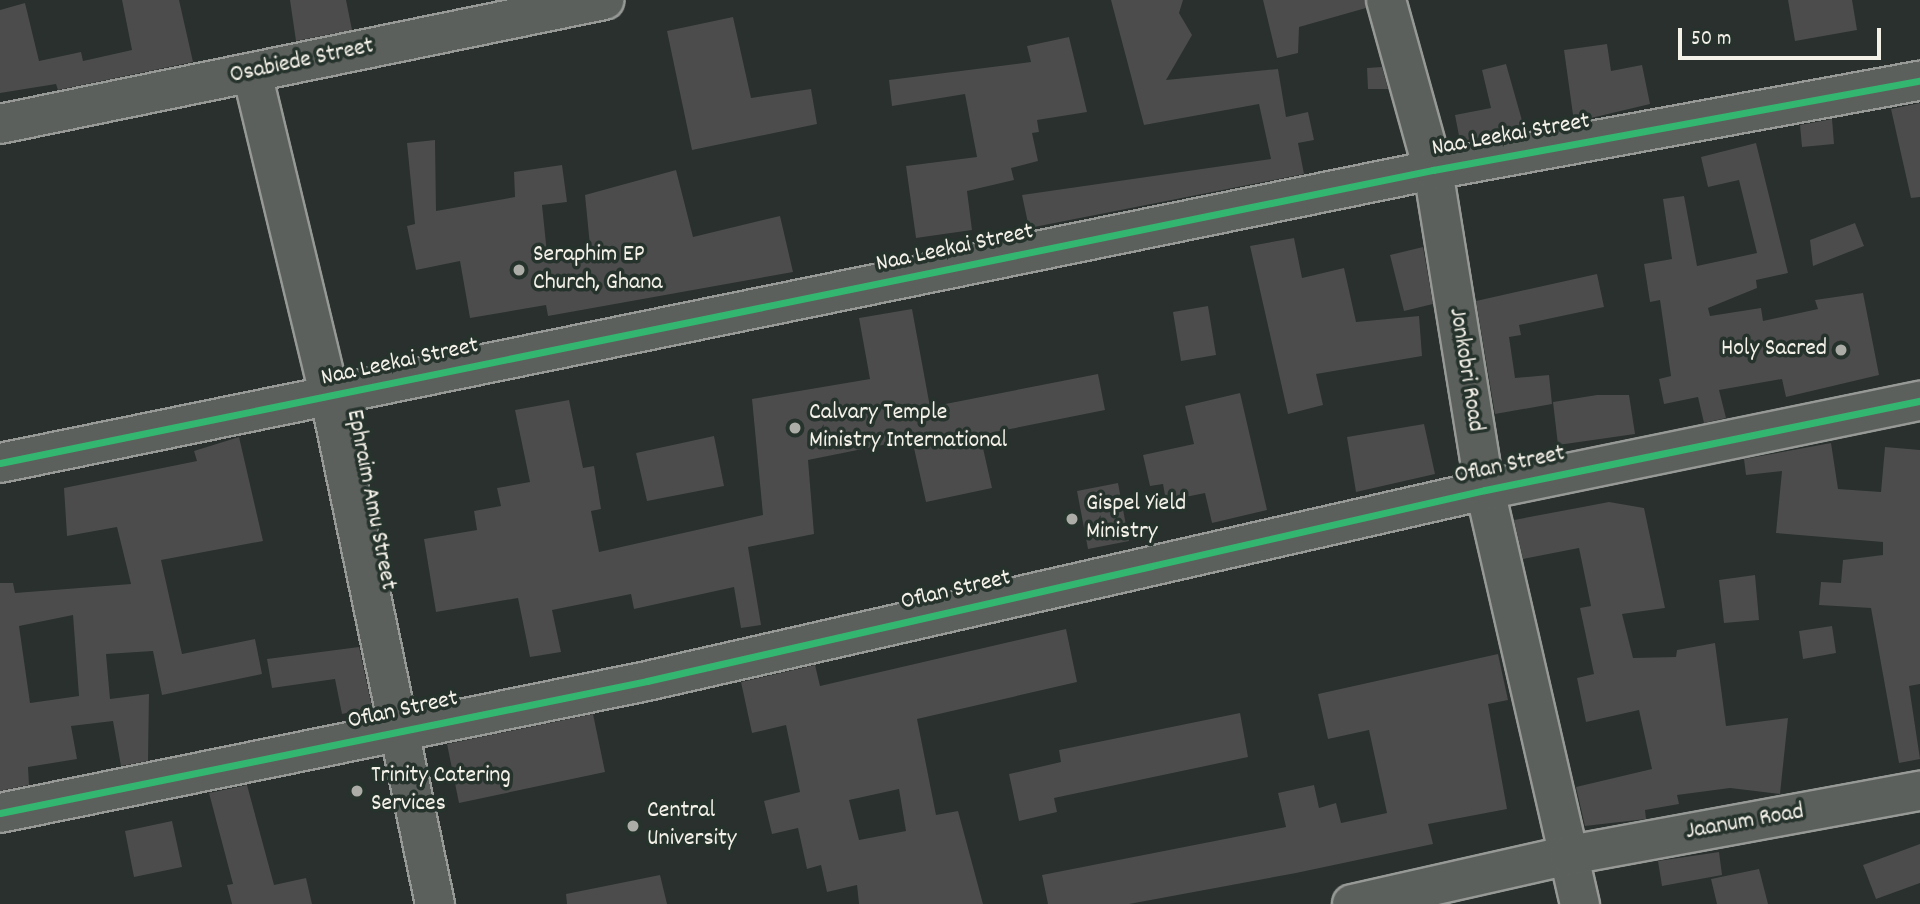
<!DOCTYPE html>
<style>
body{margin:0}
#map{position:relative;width:1920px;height:904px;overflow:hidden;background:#29302d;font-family:Dekko,sans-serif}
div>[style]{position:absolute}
.building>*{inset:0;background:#4b4c4b}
.roads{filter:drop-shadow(2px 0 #969996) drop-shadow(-2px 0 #969996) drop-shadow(0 2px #969996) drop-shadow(0 -2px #969996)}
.minor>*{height:38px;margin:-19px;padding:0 19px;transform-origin:19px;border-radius:19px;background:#5c605c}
.cycleway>*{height:7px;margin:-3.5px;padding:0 3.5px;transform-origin:3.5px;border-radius:3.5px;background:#33b770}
.dots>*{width:19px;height:19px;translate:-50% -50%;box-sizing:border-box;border:4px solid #26332d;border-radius:50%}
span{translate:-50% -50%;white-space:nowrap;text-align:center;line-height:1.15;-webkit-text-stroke:7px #26332d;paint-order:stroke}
.street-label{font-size:24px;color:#f4f1e8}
.poi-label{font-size:24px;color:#f4f1e8}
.left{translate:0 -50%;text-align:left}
.right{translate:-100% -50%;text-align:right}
.scale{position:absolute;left:1678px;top:28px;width:203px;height:32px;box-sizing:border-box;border:4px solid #f4f1e8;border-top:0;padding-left:9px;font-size:21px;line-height:24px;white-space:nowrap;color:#f4f1e8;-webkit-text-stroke:5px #26332d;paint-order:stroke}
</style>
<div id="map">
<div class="building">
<i style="clip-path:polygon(122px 0,179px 0,193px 62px,58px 90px,56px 84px,0 93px,0 10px,25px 3px,39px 61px,81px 52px,83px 61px,132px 50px)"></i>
<i style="clip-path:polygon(290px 0,346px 0,352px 30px,296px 41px)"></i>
<i style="clip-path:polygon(1111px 0,1183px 0,1179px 13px,1192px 35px,1166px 80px,1278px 69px,1286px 117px,1308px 112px,1314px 140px,1298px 143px,1304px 174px,1029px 228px,1022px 195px,1271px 159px,1259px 104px,1144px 125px)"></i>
<i style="clip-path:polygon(1263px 0,1365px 0,1366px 8px,1299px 27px,1298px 53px,1277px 58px)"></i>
<i style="clip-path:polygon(1788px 0,1852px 0,1857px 30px,1795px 41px)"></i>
<i style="clip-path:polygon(733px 17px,751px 98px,811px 89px,817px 124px,692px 150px,667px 31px)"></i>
<i style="clip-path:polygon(1069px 37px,1087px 112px,1037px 120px,1039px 132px,1032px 133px,1038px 161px,1011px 168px,1014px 180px,967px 191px,972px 230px,916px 238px,906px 166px,977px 157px,965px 94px,892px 106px,889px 80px,1031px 62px,1027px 46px)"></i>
<i style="clip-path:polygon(1607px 44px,1611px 71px,1642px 65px,1650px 104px,1574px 122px,1564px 50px)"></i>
<i style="clip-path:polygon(1506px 64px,1525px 131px,1460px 141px,1455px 115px,1491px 108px,1482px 70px)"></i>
<i style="clip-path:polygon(1382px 67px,1388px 89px,1368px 89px,1367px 68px)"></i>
<i style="clip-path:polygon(1920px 103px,1920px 197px,1911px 198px,1891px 109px)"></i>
<i style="clip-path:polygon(1832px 119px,1834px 144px,1802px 147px,1800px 125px)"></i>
<i style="clip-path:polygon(435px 140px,436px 211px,515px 197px,514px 172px,562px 165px,567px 202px,542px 205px,548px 263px,591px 256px,585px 195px,676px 170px,693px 237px,780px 216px,793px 272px,548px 316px,546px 305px,470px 318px,460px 261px,416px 270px,407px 226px,415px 224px,407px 143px)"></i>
<i style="clip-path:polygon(1756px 143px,1788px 273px,1756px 280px,1757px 288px,1708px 308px,1710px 316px,1761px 308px,1763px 321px,1818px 309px,1815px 300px,1863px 293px,1879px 375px,1786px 397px,1782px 379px,1719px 390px,1726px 418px,1704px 423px,1698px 397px,1664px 404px,1659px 379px,1671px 376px,1660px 300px,1650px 302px,1644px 264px,1672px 259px,1663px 199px,1684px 196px,1697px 266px,1757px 253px,1739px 180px,1708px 187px,1701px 157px)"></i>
<i style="clip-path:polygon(1855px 223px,1864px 246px,1813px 266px,1810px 240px)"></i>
<i style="clip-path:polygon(1294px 238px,1302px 278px,1344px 268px,1356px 322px,1419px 316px,1422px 356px,1316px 374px,1323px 405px,1288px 414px,1250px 246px)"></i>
<i style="clip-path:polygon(1423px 247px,1433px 304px,1404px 311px,1390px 255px)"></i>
<i style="clip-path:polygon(1597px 274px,1604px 307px,1519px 325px,1521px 335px,1509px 337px,1515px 378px,1549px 375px,1552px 404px,1495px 414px,1476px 301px)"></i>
<i style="clip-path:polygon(1208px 306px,1216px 355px,1181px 361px,1173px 312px)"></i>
<i style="clip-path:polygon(912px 309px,930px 407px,1098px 374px,1105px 410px,980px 435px,992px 488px,926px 502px,912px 439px,808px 460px,814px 534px,748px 547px,761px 625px,741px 628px,734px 587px,634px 609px,631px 594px,552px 610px,561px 652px,530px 657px,518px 598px,436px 612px,424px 539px,477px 530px,474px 511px,501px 506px,497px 488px,530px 482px,515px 410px,569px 400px,583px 468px,594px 466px,601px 509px,591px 511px,599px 552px,763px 515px,752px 399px,870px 379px,859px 318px)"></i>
<i style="clip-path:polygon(1240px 393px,1267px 510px,1212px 523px,1205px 493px,1166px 501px,1163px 484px,1150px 486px,1143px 455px,1194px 444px,1185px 406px)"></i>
<i style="clip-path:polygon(1597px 395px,1629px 395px,1635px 434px,1558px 445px,1553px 402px)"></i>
<i style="clip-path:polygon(1424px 424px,1435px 474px,1356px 492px,1347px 437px)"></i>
<i style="clip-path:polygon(714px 436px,724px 486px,647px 501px,636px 453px)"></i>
<i style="clip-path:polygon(evenodd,239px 437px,263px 541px,161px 560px,182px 654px,255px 639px,262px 674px,162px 695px,153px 651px,106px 654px,110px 699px,149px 694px,148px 761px,121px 766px,113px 721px,71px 726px,77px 759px,28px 767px,29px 785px,0 791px,0 583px,13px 583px,15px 593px,131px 584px,117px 527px,67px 536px,64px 488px,197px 461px,194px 451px,239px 437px,73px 615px,79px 696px,30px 703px,19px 626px,73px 615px)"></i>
<i style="clip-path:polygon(1831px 443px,1838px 489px,1881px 492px,1885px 447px,1920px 450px,1920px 684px,1909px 686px,1920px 759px,1899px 763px,1871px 608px,1819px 605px,1821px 582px,1841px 583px,1843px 560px,1883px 555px,1883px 542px,1776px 533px,1782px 471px,1746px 475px,1744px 459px)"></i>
<i style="clip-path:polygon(1118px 483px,1129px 541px,1088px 549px,1077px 491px)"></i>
<i style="clip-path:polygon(1609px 502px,1644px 508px,1665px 608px,1622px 614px,1633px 658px,1676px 657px,1677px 650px,1715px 643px,1726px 726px,1788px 718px,1780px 794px,1730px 788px,1677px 795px,1679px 804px,1645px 810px,1646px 819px,1585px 826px,1576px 787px,1652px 769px,1639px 710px,1586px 722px,1577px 678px,1594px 674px,1580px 608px,1591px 606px,1579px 548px,1523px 559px,1514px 520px)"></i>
<i style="clip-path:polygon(1755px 575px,1759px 620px,1724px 623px,1719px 580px)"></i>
<i style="clip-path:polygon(1832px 626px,1836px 653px,1803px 659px,1799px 631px)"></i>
<i style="clip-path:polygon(evenodd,1066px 629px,1077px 682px,917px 719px,936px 815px,958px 811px,983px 904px,859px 904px,857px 885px,827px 892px,821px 865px,807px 869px,798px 828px,772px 834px,764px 801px,800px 792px,786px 725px,752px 733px,741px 682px,815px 665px,820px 686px,1066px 629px,899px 789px,906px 831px,859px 840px,849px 800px,899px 789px)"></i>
<i style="clip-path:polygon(359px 647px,372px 707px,342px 714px,335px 679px,272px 688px,267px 659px)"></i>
<i style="clip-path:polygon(1498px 654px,1508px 700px,1488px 704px,1507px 809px,1428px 824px,1433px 844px,1296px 873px,1129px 904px,1048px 904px,1042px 875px,1286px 827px,1278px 793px,1314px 785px,1319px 808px,1336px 803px,1341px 823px,1387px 813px,1369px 730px,1328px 739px,1318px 694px)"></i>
<i style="clip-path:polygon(1240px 713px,1248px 757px,1054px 798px,1057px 812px,1019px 821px,1009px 774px,1061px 762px,1059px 750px)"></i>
<i style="clip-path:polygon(593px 714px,605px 772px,459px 803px,447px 744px)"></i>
<i style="clip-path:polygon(247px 785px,274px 885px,306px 878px,312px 904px,232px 904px,227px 885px,233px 884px,209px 793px)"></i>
<i style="clip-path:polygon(172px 821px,182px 867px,134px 877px,125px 831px)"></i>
<i style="clip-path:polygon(1920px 844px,1920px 883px,1876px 899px,1863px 865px)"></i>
<i style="clip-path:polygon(1719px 852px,1722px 875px,1662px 886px,1658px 861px)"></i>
<i style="clip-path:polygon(1759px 869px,1768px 904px,1717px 904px,1711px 879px)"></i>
<i style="clip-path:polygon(660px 875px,667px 904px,567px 904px,566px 894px)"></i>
</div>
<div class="roads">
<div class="minor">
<i style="left:1386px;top:0;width:176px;rotate:74.5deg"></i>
<i style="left:1433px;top:170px;width:324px;rotate:80.8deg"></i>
<i style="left:1485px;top:490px;width:425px;rotate:77.1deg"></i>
<i style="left:252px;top:73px;width:334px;rotate:76.5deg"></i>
<i style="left:330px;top:398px;width:517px;rotate:78.28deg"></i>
<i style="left:0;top:124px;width:617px;rotate:-11.6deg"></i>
<i style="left:0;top:463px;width:1463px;rotate:-11.56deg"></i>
<i style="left:1433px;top:170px;width:495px;rotate:-10.4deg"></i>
<i style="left:0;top:813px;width:660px;rotate:-11.53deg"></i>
<i style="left:647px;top:681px;width:859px;rotate:-12.84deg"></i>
<i style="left:1485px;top:490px;width:444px;rotate:-11.6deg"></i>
<i style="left:1352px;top:904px;width:223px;rotate:-12.7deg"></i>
<i style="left:1570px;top:855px;width:356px;rotate:-10.4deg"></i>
</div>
</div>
<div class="cycleway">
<i style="left:0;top:463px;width:1463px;rotate:-11.56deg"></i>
<i style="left:1433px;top:170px;width:495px;rotate:-10.4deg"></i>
<i style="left:0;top:813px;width:660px;rotate:-11.53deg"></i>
<i style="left:647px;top:681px;width:859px;rotate:-12.84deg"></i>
<i style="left:1485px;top:490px;width:444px;rotate:-11.6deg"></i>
</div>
<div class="dots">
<i style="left:519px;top:270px;background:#adada7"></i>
<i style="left:1841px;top:350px;background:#adada7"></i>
<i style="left:795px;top:428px;background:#adada7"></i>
<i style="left:1072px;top:519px;background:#adada7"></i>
<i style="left:357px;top:791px;background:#adada7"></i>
<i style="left:633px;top:826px;background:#adada7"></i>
</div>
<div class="street-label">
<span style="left:302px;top:62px;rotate:-12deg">Osabiede Street</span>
<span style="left:1511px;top:136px;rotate:-10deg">Naa Leekai Street</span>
<span style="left:955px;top:249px;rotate:-12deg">Naa Leekai Street</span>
<span style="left:400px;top:363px;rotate:-12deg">Naa Leekai Street</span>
<span style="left:1465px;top:370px;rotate:81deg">Jonkobri Road</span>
<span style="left:1510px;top:466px;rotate:-12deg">Oflan Street</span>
<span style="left:370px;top:500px;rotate:79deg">Ephraim Amu Street</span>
<span style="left:956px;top:591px;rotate:-13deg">Oflan Street</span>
<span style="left:403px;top:711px;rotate:-12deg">Oflan Street</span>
<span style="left:1745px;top:823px;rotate:-10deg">Jaanum Road</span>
</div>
<div class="poi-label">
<span class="left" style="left:533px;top:270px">Seraphim EP<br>Church, Ghana</span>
<span class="right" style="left:1827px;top:350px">Holy Sacred</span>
<span class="left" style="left:809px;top:428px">Calvary Temple<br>Ministry International</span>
<span class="left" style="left:1086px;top:519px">Gispel Yield<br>Ministry</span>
<span class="left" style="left:371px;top:791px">Trinity Catering<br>Services</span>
<span class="left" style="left:647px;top:826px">Central<br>University</span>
</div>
<div class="scale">50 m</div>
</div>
